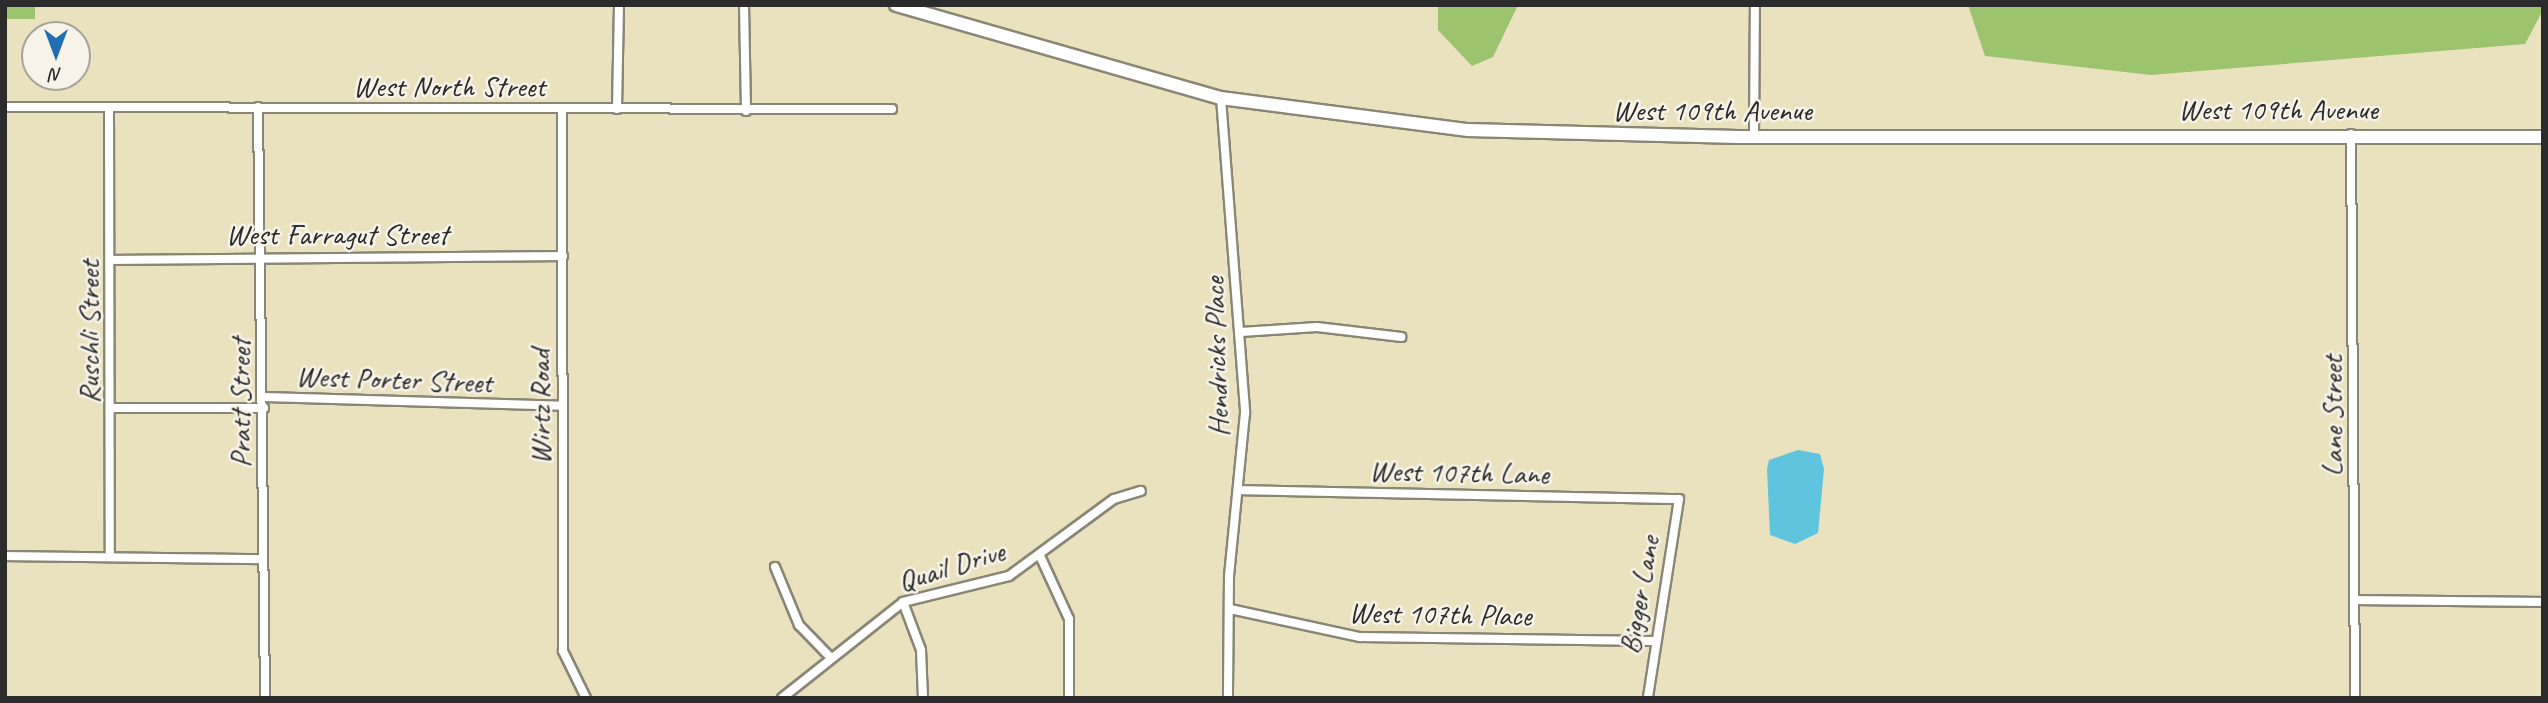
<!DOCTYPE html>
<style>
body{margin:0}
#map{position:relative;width:2548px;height:703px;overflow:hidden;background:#eae2bf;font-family:Caveat,sans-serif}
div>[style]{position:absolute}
.green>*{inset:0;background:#9cc36e}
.water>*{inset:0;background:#5fc4dd}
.roads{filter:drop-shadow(2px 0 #8a8675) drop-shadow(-2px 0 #8a8675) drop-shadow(0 2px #8a8675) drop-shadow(0 -2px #8a8675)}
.street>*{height:8px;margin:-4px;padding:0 4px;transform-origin:4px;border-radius:4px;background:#fff}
.primary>*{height:12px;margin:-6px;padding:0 6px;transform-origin:6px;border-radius:6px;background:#fff}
span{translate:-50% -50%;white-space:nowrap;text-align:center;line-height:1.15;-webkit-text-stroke:5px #f7f3e8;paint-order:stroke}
.street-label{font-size:30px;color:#2b2b2b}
.frame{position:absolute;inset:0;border:7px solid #2b2b2b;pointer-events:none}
.north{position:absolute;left:21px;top:21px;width:70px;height:70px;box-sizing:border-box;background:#f7f3e8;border:2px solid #a5a39c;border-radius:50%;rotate:180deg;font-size:19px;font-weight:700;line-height:28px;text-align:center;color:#2b2b2b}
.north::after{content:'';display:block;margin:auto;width:24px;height:32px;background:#1f6fb2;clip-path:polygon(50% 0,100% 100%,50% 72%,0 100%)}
</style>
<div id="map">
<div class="green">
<i style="clip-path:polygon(5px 5px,35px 5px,35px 19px,5px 19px)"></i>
<i style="clip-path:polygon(1438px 5px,1518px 5px,1493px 57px,1472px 66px,1438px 30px)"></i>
<i style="clip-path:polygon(1968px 5px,2543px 5px,2543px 10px,2525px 44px,2151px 75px,1985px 56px)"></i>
</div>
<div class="water">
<i style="clip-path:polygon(1798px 450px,1820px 454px,1824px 469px,1818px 533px,1795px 544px,1770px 535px,1767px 469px,1769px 460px)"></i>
</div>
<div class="roads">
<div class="street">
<i style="left:744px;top:5px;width:106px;rotate:88.9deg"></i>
<i style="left:1221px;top:98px;width:316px;rotate:85.6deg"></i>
<i style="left:1245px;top:413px;width:165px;rotate:95.6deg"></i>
<i style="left:1229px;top:577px;width:121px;rotate:90.5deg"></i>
<i style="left:5px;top:107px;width:887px;rotate:0.13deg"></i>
<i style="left:109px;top:107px;width:450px;rotate:89.9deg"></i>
<i style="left:258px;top:107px;width:591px;rotate:89.32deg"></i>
<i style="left:617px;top:109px;width:104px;rotate:-88.9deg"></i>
<i style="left:562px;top:110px;width:541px;rotate:89.89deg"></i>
<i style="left:563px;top:651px;width:52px;rotate:63.9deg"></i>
<i style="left:2351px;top:134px;width:564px;rotate:89.59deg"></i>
<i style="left:1754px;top:137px;width:132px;rotate:-89.6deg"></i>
<i style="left:111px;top:260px;width:452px;rotate:-0.5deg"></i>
<i style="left:1241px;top:332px;width:76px;rotate:-3.8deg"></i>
<i style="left:1317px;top:327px;width:85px;rotate:6.8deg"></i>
<i style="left:265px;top:397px;width:298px;rotate:1.7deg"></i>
<i style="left:112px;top:408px;width:152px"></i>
<i style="left:1238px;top:490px;width:441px;rotate:1.2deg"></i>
<i style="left:1679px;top:499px;width:201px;rotate:98.9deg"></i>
<i style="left:5px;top:556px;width:258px;rotate:0.7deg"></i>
<i style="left:1041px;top:558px;width:67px;rotate:65.3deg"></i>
<i style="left:1069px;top:619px;width:79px;rotate:90deg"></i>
<i style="left:775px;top:567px;width:63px;rotate:67.5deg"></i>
<i style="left:799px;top:625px;width:45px;rotate:45.9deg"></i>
<i style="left:2355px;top:600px;width:188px;rotate:0.6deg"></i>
<i style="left:903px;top:602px;width:51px;rotate:69.4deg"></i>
<i style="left:921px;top:650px;width:48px;rotate:87.6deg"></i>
<i style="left:1230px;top:609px;width:133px;rotate:12.2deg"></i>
<i style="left:1360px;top:637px;width:293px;rotate:0.8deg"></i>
<i style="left:782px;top:698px;width:154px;rotate:-38.4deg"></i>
<i style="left:903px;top:602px;width:109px;rotate:-13.8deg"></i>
<i style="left:1009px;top:576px;width:130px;rotate:-36.3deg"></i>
<i style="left:1114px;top:499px;width:28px;rotate:-17deg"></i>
</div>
<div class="primary">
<i style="left:896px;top:5px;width:338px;rotate:16deg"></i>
<i style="left:1221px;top:98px;width:249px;rotate:7.4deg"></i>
<i style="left:1468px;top:130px;width:270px;rotate:1.5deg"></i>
<i style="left:1738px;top:137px;width:805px"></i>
</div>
</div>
<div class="street-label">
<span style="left:449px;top:86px">West North Street</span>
<span style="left:2278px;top:109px">West 109th Avenue</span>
<span style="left:1712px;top:110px">West 109th Avenue</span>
<span style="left:337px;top:234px">West Farragut Street</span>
<span style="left:89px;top:332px;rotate:-90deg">Ruschli Street</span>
<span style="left:1216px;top:357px;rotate:-92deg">Hendricks Place</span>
<span style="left:394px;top:379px;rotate:2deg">West Porter Street</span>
<span style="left:240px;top:403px;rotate:-90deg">Pratt Street</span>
<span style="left:540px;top:407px;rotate:-90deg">Wirtz Road</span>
<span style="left:2332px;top:416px;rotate:-90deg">Lane Street</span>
<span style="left:1459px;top:472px;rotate:1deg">West 107th Lane</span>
<span style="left:951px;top:566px;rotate:-17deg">Quail Drive</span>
<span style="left:1639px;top:595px;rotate:-80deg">Bigger Lane</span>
<span style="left:1440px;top:614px;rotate:1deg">West 107th Place</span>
</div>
<div class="frame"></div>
<div class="north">N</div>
</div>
